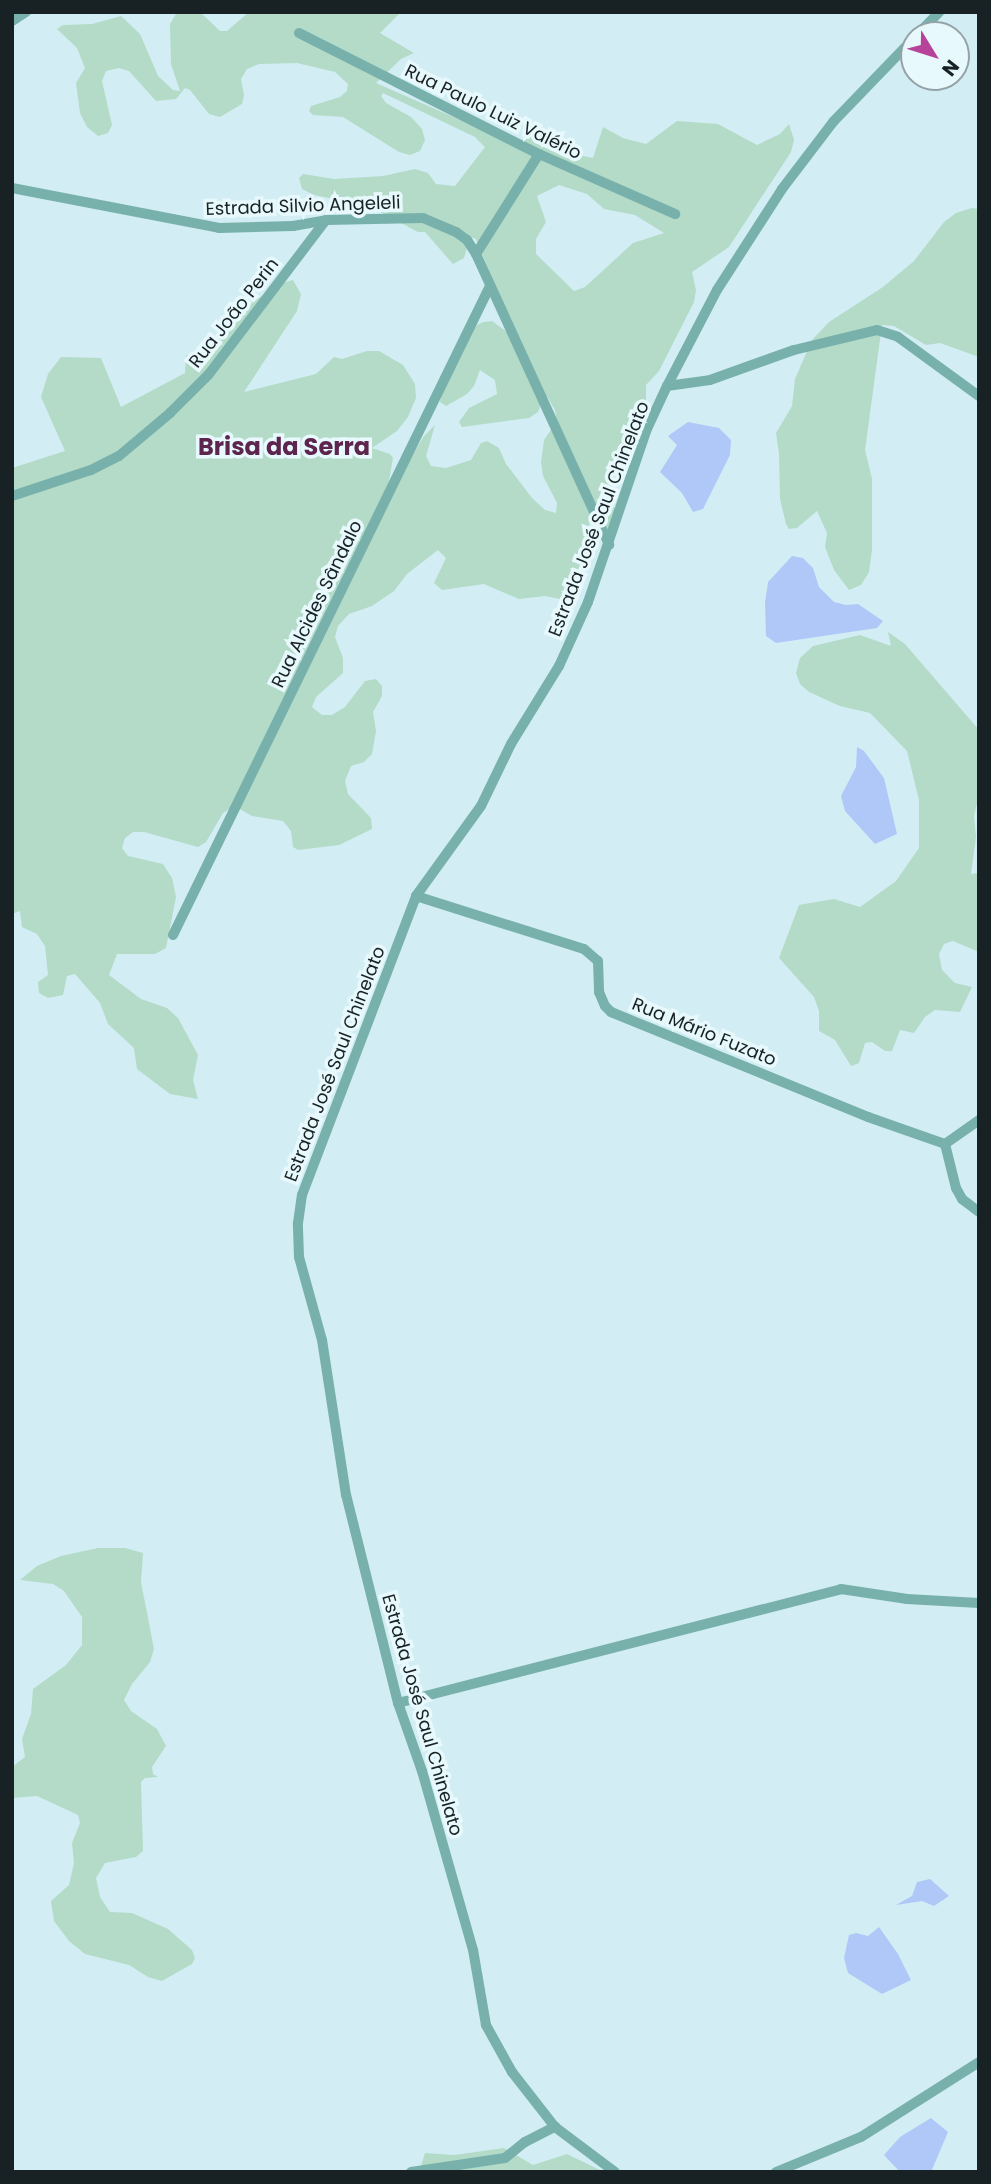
<!DOCTYPE html>
<meta charset="utf-8">
<style>
body{margin:0}
#map{position:relative;width:991px;height:2184px;overflow:hidden;background:#d2eef4;font-family:Poppins,sans-serif}
div>[style]{position:absolute}
.green>*{inset:0;background:#b3dbc7}
.water>*{inset:0;background:#afc8f8}
.minor>*{height:10px;margin:-5px;padding:0 5px;transform-origin:5px;border-radius:5px;background:#78b1ac}
span{translate:-50% -50%;white-space:nowrap;text-align:center;line-height:1.15;-webkit-text-stroke:7px #e8f9fd;paint-order:stroke}
.street-label{font-size:18px;color:#182224}
.district-label{font-size:24px;color:#5d244e;font-weight:700}
.frame{position:absolute;inset:0;border:14px solid #182224;pointer-events:none}
.north{position:absolute;left:900px;top:21px;width:70px;height:70px;box-sizing:border-box;background:#e8f9fd;border:2px solid #95a3a6;border-radius:50%;rotate:128deg;font-size:19px;font-weight:700;line-height:28px;text-align:center;color:#182224}
.north::after{content:'';display:block;margin:auto;width:24px;height:32px;background:#b7429a;clip-path:polygon(50% 0,100% 100%,50% 72%,0 100%)}
</style>
<div id="map">
<div class="green">
<i style="clip-path:polygon(evenodd,177px 12px,200px 12px,220px 31px,227px 31px,249px 12px,401px 12px,380px 33px,414px 53px,401px 59px,376px 83px,467px 123px,522px 142px,528px 134px,569px 153px,593px 158px,603px 127px,623px 138px,646px 144px,677px 121px,718px 124px,757px 145px,780px 134px,789px 124px,794px 140px,791px 152px,729px 247px,692px 272px,696px 290px,694px 302px,659px 371px,646px 385px,646px 406px,633px 430px,630px 452px,625px 458px,605px 467px,613px 490px,617px 532px,608px 538px,593px 521px,589px 524px,579px 576px,570px 594px,560px 599px,545px 596px,519px 599px,484px 584px,442px 590px,434px 583px,446px 558px,438px 550px,407px 574px,394px 591px,372px 606px,349px 614px,338px 626px,335px 637px,343px 658px,343px 673px,316px 697px,312px 707px,322px 715px,332px 715px,345px 707px,365px 681px,376px 679px,382px 686px,382px 696px,373px 712px,376px 731px,372px 754px,364px 762px,351px 766px,345px 781px,348px 794px,371px 818px,372px 829px,339px 845px,298px 850px,293px 847px,291px 831px,283px 821px,252px 816px,234px 806px,223px 813px,206px 842px,198px 847px,144px 832px,133px 832px,125px 838px,122px 848px,128px 856px,163px 864px,172px 878px,176px 897px,166px 948px,155px 954px,117px 954px,109px 975px,141px 999px,167px 1008px,178px 1018px,198px 1055px,193px 1080px,198px 1099px,170px 1094px,137px 1069px,134px 1048px,108px 1024px,100px 1003px,75px 974px,67px 976px,63px 995px,48px 998px,39px 993px,38px 982px,48px 975px,45px 946px,37px 934px,22px 927px,20px 911px,12px 914px,12px 468px,65px 451px,41px 397px,48px 374px,61px 357px,101px 358px,121px 407px,185px 373px,186px 355px,200px 354px,253px 302px,282px 283px,293px 280px,301px 294px,297px 311px,244px 392px,316px 374px,334px 357px,342px 359px,367px 351px,379px 351px,403px 365px,415px 384px,416px 398px,408px 417px,397px 431px,372px 448px,390px 454px,393px 458px,386px 498px,424px 436px,435px 425px,426px 456px,431px 466px,446px 468px,471px 460px,481px 443px,487px 441px,499px 448px,506px 464px,532px 498px,545px 510px,556px 513px,557px 503px,543px 476px,541px 462px,544px 440px,557px 421px,555px 410px,548px 398px,544px 397px,538px 412px,529px 418px,462px 427px,459px 422px,469px 408px,497px 394px,495px 380px,480px 370px,474px 386px,467px 394px,446px 406px,440px 402px,442px 389px,471px 328px,483px 322px,492px 321px,517px 339px,476px 239px,470px 237px,464px 258px,453px 264px,425px 232px,418px 232px,369px 206px,314px 195px,302px 189px,299px 178px,303px 174px,334px 179px,383px 176px,415px 169px,428px 173px,436px 184px,455px 186px,485px 147px,475px 137px,383px 93px,381px 96px,386px 103px,411px 117px,422px 129px,425px 140px,420px 151px,410px 155px,399px 152px,343px 117px,313px 115px,309px 111px,311px 106px,340px 97px,347px 91px,348px 84px,335px 72px,297px 63px,259px 64px,247px 69px,241px 79px,244px 95px,242px 104px,220px 117px,209px 114px,190px 90px,185px 88px,176px 99px,156px 101px,129px 71px,119px 68px,106px 71px,102px 81px,112px 125px,108px 133px,98px 136px,87px 127px,80px 113px,76px 83px,85px 68px,77px 48px,57px 29px,63px 25px,92px 24px,121px 16px,140px 34px,158px 76px,173px 90px,180px 91px,171px 64px,170px 24px,177px 12px,559px 185px,587px 194px,604px 209px,635px 215px,664px 233px,633px 243px,585px 287px,574px 291px,536px 254px,536px 239px,546px 222px,537px 196px,559px 185px)"></i>
<i style="clip-path:polygon(972px 208px,979px 209px,979px 357px,940px 343px,926px 345px,894px 326px,882px 325px,865px 450px,872px 479px,872px 550px,869px 572px,861px 585px,849px 590px,834px 570px,825px 547px,827px 533px,817px 511px,797px 528px,789px 529px,786px 524px,780px 499px,779px 454px,776px 433px,792px 406px,795px 379px,812px 340px,829px 322px,883px 287px,914px 261px,944px 222px,956px 213px)"></i>
<i style="clip-path:polygon(888px 632px,905px 644px,979px 730px,979px 795px,974px 816px,976px 837px,971px 874px,979px 873px,979px 952px,953px 941px,944px 944px,939px 954px,942px 970px,955px 983px,972px 987px,960px 1012px,935px 1010px,925px 1017px,914px 1033px,900px 1030px,892px 1051px,885px 1051px,872px 1042px,865px 1043px,859px 1063px,851px 1066px,835px 1040px,819px 1031px,819px 1011px,814px 997px,779px 958px,799px 905px,834px 899px,860px 907px,896px 881px,919px 848px,919px 800px,907px 751px,870px 713px,840px 706px,809px 692px,800px 684px,796px 673px,800px 658px,813px 646px,860px 635px,891px 646px)"></i>
<i style="clip-path:polygon(98px 1548px,125px 1548px,143px 1553px,141px 1582px,154px 1649px,150px 1662px,132px 1684px,124px 1700px,131px 1711px,157px 1729px,166px 1746px,152px 1767px,153px 1774px,158px 1777px,145px 1778px,141px 1782px,143px 1851px,136px 1857px,105px 1863px,96px 1878px,100px 1897px,110px 1912px,132px 1913px,168px 1929px,192px 1950px,195px 1958px,192px 1964px,162px 1981px,148px 1977px,129px 1965px,85px 1954px,69px 1941px,54px 1921px,51px 1901px,69px 1885px,74px 1863px,72px 1843px,80px 1823px,78px 1815px,37px 1796px,12px 1798px,12px 1767px,25px 1757px,22px 1739px,31px 1714px,33px 1689px,66px 1665px,82px 1645px,82px 1617px,64px 1591px,53px 1584px,20px 1580px,37px 1566px,61px 1556px)"></i>
<i style="clip-path:polygon(504px 2148px,533px 2165px,567px 2154px,604px 2172px,419px 2172px,425px 2153px,454px 2155px)"></i>
</div>
<div class="water">
<i style="clip-path:polygon(688px 422px,719px 428px,731px 440px,730px 455px,703px 509px,693px 512px,682px 493px,660px 472px,677px 445px,668px 436px)"></i>
<i style="clip-path:polygon(792px 556px,803px 558px,813px 568px,819px 587px,834px 602px,846px 605px,858px 604px,883px 621px,877px 628px,776px 643px,766px 636px,765px 603px,768px 582px)"></i>
<i style="clip-path:polygon(857px 747px,864px 751px,884px 778px,897px 834px,875px 844px,845px 811px,841px 796px,856px 767px)"></i>
<i style="clip-path:polygon(930px 1879px,949px 1896px,934px 1906px,922px 1901px,896px 1905px,912px 1896px,917px 1882px)"></i>
<i style="clip-path:polygon(879px 1927px,898px 1954px,911px 1980px,882px 1994px,848px 1973px,844px 1958px,849px 1935px,856px 1933px,868px 1936px)"></i>
<i style="clip-path:polygon(931px 2118px,948px 2132px,931px 2172px,900px 2172px,884px 2155px,900px 2137px)"></i>
</div>
<div class="minor">
<i style="left:12px;top:21px;width:17px;rotate:-33deg"></i>
<i style="left:299px;top:33px;width:269px;rotate:26.8deg"></i>
<i style="left:539px;top:154px;width:149px;rotate:23.8deg"></i>
<i style="left:917px;top:35px;width:32px;rotate:-46deg"></i>
<i style="left:12px;top:188px;width:211px;rotate:10.9deg"></i>
<i style="left:219px;top:228px;width:74px;rotate:-1.5deg"></i>
<i style="left:293px;top:226px;width:34px;rotate:-10deg"></i>
<i style="left:326px;top:220px;width:97px;rotate:-1.2deg"></i>
<i style="left:423px;top:218px;width:36px;rotate:23deg"></i>
<i style="left:456px;top:232px;width:14px;rotate:36deg"></i>
<i style="left:467px;top:240px;width:17px;rotate:57deg"></i>
<i style="left:476px;top:254px;width:320px;rotate:65.4deg"></i>
<i style="left:476px;top:254px;width:118px;rotate:-57.8deg"></i>
<i style="left:667px;top:386px;width:43px;rotate:-7.9deg"></i>
<i style="left:710px;top:380px;width:89px;rotate:-19.7deg"></i>
<i style="left:794px;top:350px;width:85px;rotate:-13.5deg"></i>
<i style="left:877px;top:330px;width:22px;rotate:18deg"></i>
<i style="left:898px;top:337px;width:100px;rotate:36.1deg"></i>
<i style="left:12px;top:496px;width:83px;rotate:-18.2deg"></i>
<i style="left:91px;top:470px;width:31px;rotate:-27deg"></i>
<i style="left:119px;top:456px;width:67px;rotate:-40.1deg"></i>
<i style="left:170px;top:413px;width:55px;rotate:-45deg"></i>
<i style="left:209px;top:374px;width:193px;rotate:-52.8deg"></i>
<i style="left:416px;top:896px;width:176px;rotate:17.5deg"></i>
<i style="left:584px;top:949px;width:18px;rotate:41deg"></i>
<i style="left:598px;top:961px;width:31px;rotate:88deg"></i>
<i style="left:599px;top:992px;width:15px;rotate:67deg"></i>
<i style="left:605px;top:1006px;width:8px;rotate:45deg"></i>
<i style="left:611px;top:1012px;width:278px;rotate:22.2deg"></i>
<i style="left:868px;top:1117px;width:82px;rotate:19.3deg"></i>
<i style="left:945px;top:1144px;width:45px;rotate:76deg"></i>
<i style="left:956px;top:1188px;width:13px;rotate:61deg"></i>
<i style="left:962px;top:1199px;width:21px;rotate:37deg"></i>
<i style="left:173px;top:935px;width:722px;rotate:-63.97deg"></i>
<i style="left:945px;top:1144px;width:42px;rotate:-35.2deg"></i>
<i style="left:398px;top:1703px;width:457px;rotate:-14.4deg"></i>
<i style="left:841px;top:1589px;width:67px;rotate:8.6deg"></i>
<i style="left:907px;top:1599px;width:72px;rotate:3.2deg"></i>
<i style="left:411px;top:2172px;width:95px;rotate:-8.5deg"></i>
<i style="left:505px;top:2158px;width:26px;rotate:-39deg"></i>
<i style="left:525px;top:2142px;width:34px;rotate:-27deg"></i>
<i style="left:615px;top:2172px;width:75px;rotate:-143.1deg"></i>
<i style="left:555px;top:2127px;width:70px;rotate:-128deg"></i>
<i style="left:512px;top:2072px;width:54px;rotate:-119deg"></i>
<i style="left:486px;top:2025px;width:76px;rotate:-99.8deg"></i>
<i style="left:473px;top:1950px;width:186px;rotate:-105.9deg"></i>
<i style="left:422px;top:1771px;width:72px;rotate:-109.4deg"></i>
<i style="left:398px;top:1703px;width:214px;rotate:-104deg"></i>
<i style="left:346px;top:1495px;width:157px;rotate:-98.8deg"></i>
<i style="left:322px;top:1340px;width:86px;rotate:-105.5deg"></i>
<i style="left:299px;top:1257px;width:34px;rotate:-92deg"></i>
<i style="left:298px;top:1223px;width:28px;rotate:-82deg"></i>
<i style="left:302px;top:1195px;width:320px;rotate:-69.1deg"></i>
<i style="left:416px;top:896px;width:111px;rotate:-54.2deg"></i>
<i style="left:481px;top:806px;width:69px;rotate:-64.2deg"></i>
<i style="left:511px;top:744px;width:92px;rotate:-58.4deg"></i>
<i style="left:559px;top:666px;width:70px;rotate:-65.6deg"></i>
<i style="left:588px;top:602px;width:183px;rotate:-71.2deg"></i>
<i style="left:647px;top:429px;width:47px;rotate:-65.1deg"></i>
<i style="left:667px;top:386px;width:108px;rotate:-62.5deg"></i>
<i style="left:717px;top:290px;width:120px;rotate:-57.2deg"></i>
<i style="left:782px;top:189px;width:84px;rotate:-52.7deg"></i>
<i style="left:833px;top:122px;width:117px;rotate:-46deg"></i>
<i style="left:776px;top:2172px;width:92px;rotate:-22.4deg"></i>
<i style="left:861px;top:2137px;width:140px;rotate:-32.4deg"></i>
</div>
<div class="street-label">
<span style="left:493px;top:112px;rotate:26deg">Rua Paulo Luiz Valério</span>
<span style="left:303px;top:206px;rotate:-2deg">Estrada Silvio Angeleli</span>
<span style="left:234px;top:313px;rotate:-52deg">Rua João Perin</span>
<span style="left:599px;top:519px;rotate:-69deg">Estrada José Saul Chinelato</span>
<span style="left:317px;top:604px;rotate:-64deg">Rua Alcides Sândalo</span>
<span style="left:704px;top:1032px;rotate:22deg">Rua Mário Fuzato</span>
<span style="left:335px;top:1064px;rotate:-69deg">Estrada José Saul Chinelato</span>
<span style="left:422px;top:1715px;rotate:74deg">Estrada José Saul Chinelato</span>
</div>
<div class="district-label">
<span style="left:284px;top:447px">Brisa da Serra</span>
</div>
<div class="frame"></div>
<div class="north">N</div>
</div>
